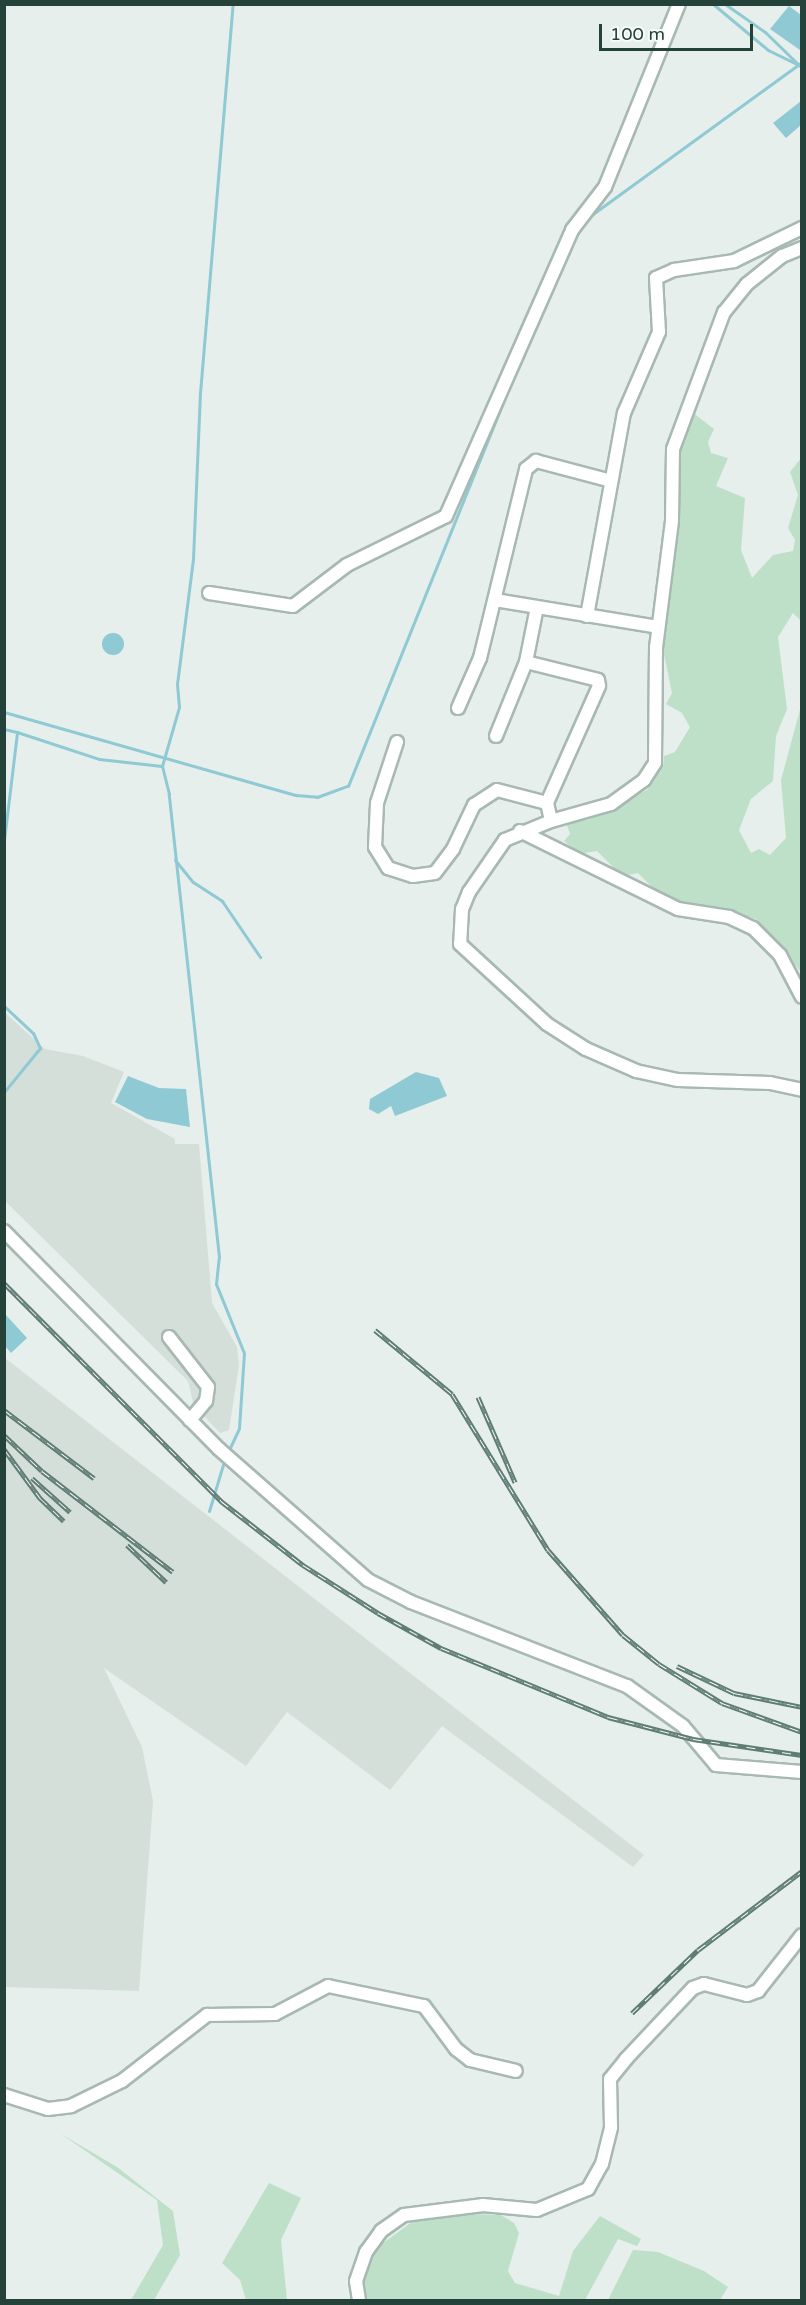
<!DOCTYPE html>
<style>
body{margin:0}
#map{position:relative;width:806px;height:2305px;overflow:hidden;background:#e6efeb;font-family:"Varela Round",sans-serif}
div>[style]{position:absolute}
.built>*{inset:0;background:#d4dfda}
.green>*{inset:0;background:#bfe0c8}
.water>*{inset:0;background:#8ec9d4}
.round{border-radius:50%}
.stream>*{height:3px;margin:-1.5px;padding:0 1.5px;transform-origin:1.5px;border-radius:1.5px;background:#8ec9d4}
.roads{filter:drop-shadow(2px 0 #a8b8b2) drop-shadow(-2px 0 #a8b8b2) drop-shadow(0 2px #a8b8b2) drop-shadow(0 -2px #a8b8b2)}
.minor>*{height:12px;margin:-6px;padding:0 6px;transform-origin:6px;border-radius:6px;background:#fff}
.rail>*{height:5px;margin-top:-2.5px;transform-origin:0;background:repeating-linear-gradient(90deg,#f7fbf9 0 9px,#5f7d75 0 18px);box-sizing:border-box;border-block:2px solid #5f7d75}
span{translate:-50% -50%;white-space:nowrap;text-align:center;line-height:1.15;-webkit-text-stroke:5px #f7fbf9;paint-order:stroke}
.frame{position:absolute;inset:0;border:6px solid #24423a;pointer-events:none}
.scale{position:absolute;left:599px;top:24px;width:154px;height:27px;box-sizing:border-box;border:3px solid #24423a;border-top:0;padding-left:8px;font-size:18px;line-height:21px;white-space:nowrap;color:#24423a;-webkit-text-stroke:4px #f7fbf9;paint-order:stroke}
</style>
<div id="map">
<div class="built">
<i style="clip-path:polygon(4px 1012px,45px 1049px,83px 1056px,124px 1072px,111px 1103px,175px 1139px,175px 1144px,199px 1144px,212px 1303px,237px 1347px,239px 1365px,229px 1430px,220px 1433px,194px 1406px,188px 1381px,5px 1201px)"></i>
<i style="clip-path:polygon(5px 1358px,644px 1855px,633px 1867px,442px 1726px,390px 1790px,287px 1712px,246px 1766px,104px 1668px,142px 1747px,153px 1801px,139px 1991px,5px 1987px)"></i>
</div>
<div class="green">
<i style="clip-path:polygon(692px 412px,714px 429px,708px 442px,711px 453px,728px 458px,716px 486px,745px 498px,741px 550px,752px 578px,773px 555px,793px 551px,795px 540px,788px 528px,798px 495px,790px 472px,801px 458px,801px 621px,793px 613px,778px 637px,787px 709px,776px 736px,773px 781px,751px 799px,739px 830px,751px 853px,759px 849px,770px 855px,786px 838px,781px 780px,801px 706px,801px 972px,756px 919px,710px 906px,678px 903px,661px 896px,638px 873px,622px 876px,597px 851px,579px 854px,564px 841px,570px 834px,566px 822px,588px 820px,647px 790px,663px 767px,664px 756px,675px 752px,690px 727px,682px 713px,666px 704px,672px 693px,662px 645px,679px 515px,677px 454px)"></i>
<i style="clip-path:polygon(61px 2134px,117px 2167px,173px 2211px,180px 2255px,154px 2300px,131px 2300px,163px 2245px,157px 2200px)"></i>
<i style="clip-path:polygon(269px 2183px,301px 2198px,281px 2240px,287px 2300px,246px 2300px,240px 2280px,222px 2263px)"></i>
<i style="clip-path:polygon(450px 2213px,501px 2215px,514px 2223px,519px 2233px,508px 2271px,515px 2283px,559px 2296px,573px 2251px,600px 2216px,641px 2239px,637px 2246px,618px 2239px,585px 2300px,366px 2300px,364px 2269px,375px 2249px,420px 2216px)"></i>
<i style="clip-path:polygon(633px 2250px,658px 2252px,704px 2271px,728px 2287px,720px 2300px,608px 2300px)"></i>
</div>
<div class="water">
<i style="clip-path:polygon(789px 6px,801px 15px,800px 50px,770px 29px)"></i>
<i style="clip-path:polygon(801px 101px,801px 125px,786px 138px,773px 123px)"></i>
<i class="round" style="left:102px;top:633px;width:22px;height:22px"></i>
<i style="clip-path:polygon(416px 1072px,439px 1078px,447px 1096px,395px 1116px,391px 1106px,378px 1114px,369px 1109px,370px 1099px)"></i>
<i style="clip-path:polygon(128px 1076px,159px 1088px,186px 1089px,190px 1127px,147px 1119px,115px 1102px)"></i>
<i style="clip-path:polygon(5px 1314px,27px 1338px,11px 1353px,5px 1346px)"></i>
</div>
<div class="stream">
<i style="left:713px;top:4px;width:72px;rotate:39.9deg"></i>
<i style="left:768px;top:50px;width:34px;rotate:26deg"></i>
<i style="left:725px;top:4px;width:49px;rotate:35deg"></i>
<i style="left:765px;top:32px;width:52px;rotate:44.2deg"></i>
<i style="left:590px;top:216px;width:262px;rotate:-36deg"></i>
<i style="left:4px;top:712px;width:304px;rotate:15.9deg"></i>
<i style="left:296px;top:795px;width:21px;rotate:5deg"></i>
<i style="left:317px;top:797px;width:33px;rotate:-20deg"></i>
<i style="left:348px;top:786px;width:412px;rotate:-68deg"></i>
<i style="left:4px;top:729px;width:13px;rotate:13deg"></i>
<i style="left:4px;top:840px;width:109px;rotate:-83.1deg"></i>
<i style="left:17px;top:732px;width:86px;rotate:18.2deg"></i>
<i style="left:99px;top:759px;width:63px;rotate:6.3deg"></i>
<i style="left:175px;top:860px;width:28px;rotate:51deg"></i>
<i style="left:193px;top:882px;width:35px;rotate:33deg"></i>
<i style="left:222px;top:901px;width:68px;rotate:55.8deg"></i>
<i style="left:4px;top:1006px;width:40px;rotate:43deg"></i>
<i style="left:33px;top:1033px;width:17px;rotate:65deg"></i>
<i style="left:40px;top:1048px;width:57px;rotate:129.3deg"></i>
<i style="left:228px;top:1452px;width:26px;rotate:-65deg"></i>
<i style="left:239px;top:1428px;width:75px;rotate:-86.2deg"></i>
<i style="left:244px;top:1353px;width:74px;rotate:-112.1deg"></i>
<i style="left:216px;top:1284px;width:27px;rotate:-84deg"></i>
<i style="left:219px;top:1257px;width:466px;rotate:-96.2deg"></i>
<i style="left:169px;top:794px;width:29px;rotate:-104deg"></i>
<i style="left:162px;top:766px;width:61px;rotate:-73.9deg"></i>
<i style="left:179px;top:707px;width:23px;rotate:-95deg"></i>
<i style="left:177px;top:684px;width:126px;rotate:-82.7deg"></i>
<i style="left:193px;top:559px;width:166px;rotate:-87.6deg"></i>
<i style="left:200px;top:393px;width:390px;rotate:-85.2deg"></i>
<i style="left:209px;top:1511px;width:55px;rotate:-73.2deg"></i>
</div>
<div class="roads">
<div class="minor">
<i style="left:802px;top:248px;width:22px;rotate:158deg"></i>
<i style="left:782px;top:256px;width:45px;rotate:141.3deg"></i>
<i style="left:747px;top:284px;width:36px;rotate:129deg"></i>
<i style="left:724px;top:312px;width:146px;rotate:110.4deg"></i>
<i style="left:673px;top:449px;width:72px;rotate:90.8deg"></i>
<i style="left:672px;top:521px;width:127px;rotate:97.2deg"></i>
<i style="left:656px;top:647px;width:116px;rotate:90.5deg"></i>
<i style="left:655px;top:763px;width:20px;rotate:123deg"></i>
<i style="left:644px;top:780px;width:41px;rotate:144deg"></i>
<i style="left:611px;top:804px;width:62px;rotate:164.2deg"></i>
<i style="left:551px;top:821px;width:50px;rotate:157.6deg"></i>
<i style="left:505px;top:840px;width:63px;rotate:124.7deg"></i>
<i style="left:469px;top:892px;width:18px;rotate:112deg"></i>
<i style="left:462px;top:909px;width:35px;rotate:93deg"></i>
<i style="left:460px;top:944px;width:118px;rotate:42.6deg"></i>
<i style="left:547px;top:1024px;width:46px;rotate:32.7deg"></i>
<i style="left:586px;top:1049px;width:55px;rotate:23.7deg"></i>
<i style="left:636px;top:1071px;width:43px;rotate:12.1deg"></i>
<i style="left:678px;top:1080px;width:92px;rotate:1.9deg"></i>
<i style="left:770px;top:1083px;width:33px;rotate:12deg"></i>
<i style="left:209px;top:593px;width:85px;rotate:8.8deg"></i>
<i style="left:293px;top:606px;width:68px;rotate:-37.2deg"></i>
<i style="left:347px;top:565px;width:110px;rotate:-26.3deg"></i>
<i style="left:446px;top:516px;width:313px;rotate:-66.2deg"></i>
<i style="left:572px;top:230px;width:54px;rotate:-52.5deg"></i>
<i style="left:605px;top:187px;width:197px;rotate:-68deg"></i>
<i style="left:495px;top:600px;width:165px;rotate:9.4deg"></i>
<i style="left:587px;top:616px;width:206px;rotate:-79.7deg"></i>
<i style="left:624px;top:413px;width:88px;rotate:-66.6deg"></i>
<i style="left:659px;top:332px;width:54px;rotate:-93.2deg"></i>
<i style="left:656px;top:278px;width:20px;rotate:-24deg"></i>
<i style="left:674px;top:270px;width:61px;rotate:-8.5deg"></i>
<i style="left:734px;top:261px;width:76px;rotate:-25.9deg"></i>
<i style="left:526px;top:662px;width:74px;rotate:14deg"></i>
<i style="left:598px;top:680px;width:6px;rotate:81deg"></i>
<i style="left:599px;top:686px;width:128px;rotate:114deg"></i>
<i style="left:458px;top:708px;width:55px;rotate:-66.3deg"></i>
<i style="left:480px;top:658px;width:195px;rotate:-76.3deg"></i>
<i style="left:526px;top:469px;width:13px;rotate:-39deg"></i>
<i style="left:536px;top:461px;width:74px;rotate:14.8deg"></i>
<i style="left:496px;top:736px;width:80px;rotate:-67.9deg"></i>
<i style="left:526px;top:662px;width:56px;rotate:-78.7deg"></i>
<i style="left:397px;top:742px;width:64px;rotate:108.2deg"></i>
<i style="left:377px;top:803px;width:44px;rotate:92.6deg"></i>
<i style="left:375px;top:847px;width:25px;rotate:58deg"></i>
<i style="left:388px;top:868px;width:26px;rotate:18deg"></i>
<i style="left:413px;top:876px;width:22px;rotate:-8deg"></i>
<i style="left:435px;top:873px;width:30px;rotate:-53deg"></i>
<i style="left:453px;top:849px;width:49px;rotate:-64.5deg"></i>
<i style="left:474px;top:805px;width:27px;rotate:-33deg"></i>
<i style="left:497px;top:790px;width:52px;rotate:14.6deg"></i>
<i style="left:547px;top:803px;width:18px;rotate:77deg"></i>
<i style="left:520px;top:831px;width:176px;rotate:26.3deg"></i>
<i style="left:678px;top:909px;width:52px;rotate:8.9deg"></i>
<i style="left:729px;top:917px;width:26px;rotate:25deg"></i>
<i style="left:753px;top:928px;width:38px;rotate:45deg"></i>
<i style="left:780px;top:955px;width:47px;rotate:62.4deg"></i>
<i style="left:4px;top:1231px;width:306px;rotate:45.4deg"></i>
<i style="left:219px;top:1449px;width:198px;rotate:41.3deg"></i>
<i style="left:368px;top:1580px;width:48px;rotate:27.1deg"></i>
<i style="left:411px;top:1602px;width:232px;rotate:21.3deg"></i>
<i style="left:627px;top:1686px;width:69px;rotate:35.5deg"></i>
<i style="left:683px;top:1726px;width:51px;rotate:49.8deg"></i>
<i style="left:716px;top:1765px;width:86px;rotate:4.7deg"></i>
<i style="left:169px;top:1337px;width:63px;rotate:52deg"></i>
<i style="left:208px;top:1387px;width:14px;rotate:98deg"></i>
<i style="left:206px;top:1401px;width:25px;rotate:130deg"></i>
<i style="left:4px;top:2095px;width:46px;rotate:17.7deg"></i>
<i style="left:48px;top:2109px;width:23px;rotate:-7deg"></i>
<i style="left:71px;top:2106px;width:57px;rotate:-26.1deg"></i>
<i style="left:122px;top:2081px;width:108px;rotate:-37.8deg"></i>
<i style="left:207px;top:2015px;width:68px;rotate:-0.8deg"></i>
<i style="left:275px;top:2014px;width:60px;rotate:-27.8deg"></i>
<i style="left:328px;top:1986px;width:98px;rotate:11.8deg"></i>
<i style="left:424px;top:2006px;width:54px;rotate:53.3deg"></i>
<i style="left:456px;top:2049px;width:18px;rotate:38deg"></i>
<i style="left:470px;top:2060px;width:47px;rotate:13.4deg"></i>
<i style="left:359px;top:2300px;width:19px;rotate:-99deg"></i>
<i style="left:356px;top:2281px;width:31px;rotate:-71deg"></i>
<i style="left:366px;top:2252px;width:26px;rotate:-54deg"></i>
<i style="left:381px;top:2231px;width:28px;rotate:-35deg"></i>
<i style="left:404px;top:2215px;width:80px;rotate:-7.2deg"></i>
<i style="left:483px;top:2205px;width:54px;rotate:5.3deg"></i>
<i style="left:537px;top:2210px;width:55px;rotate:-22.4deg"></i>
<i style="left:588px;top:2189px;width:29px;rotate:-61deg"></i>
<i style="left:602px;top:2164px;width:38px;rotate:-76deg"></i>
<i style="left:611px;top:2127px;width:48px;rotate:-91.2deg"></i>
<i style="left:610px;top:2079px;width:26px;rotate:-51deg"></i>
<i style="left:626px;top:2059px;width:98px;rotate:-46.7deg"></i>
<i style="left:693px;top:1988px;width:12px;rotate:-20deg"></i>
<i style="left:704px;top:1984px;width:44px;rotate:14.3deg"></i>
<i style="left:747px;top:1995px;width:12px;rotate:-20deg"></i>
<i style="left:758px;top:1991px;width:71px;rotate:-51.8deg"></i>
</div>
</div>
<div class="rail">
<i style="left:4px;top:1283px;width:308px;rotate:45.1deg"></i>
<i style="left:221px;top:1501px;width:104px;rotate:38deg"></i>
<i style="left:303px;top:1565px;width:89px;rotate:32.6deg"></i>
<i style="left:378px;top:1613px;width:72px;rotate:29.1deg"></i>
<i style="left:441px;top:1648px;width:181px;rotate:22.4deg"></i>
<i style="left:608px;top:1717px;width:88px;rotate:14.5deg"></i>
<i style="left:693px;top:1739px;width:110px;rotate:8.4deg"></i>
<i style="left:375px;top:1330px;width:100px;rotate:39.7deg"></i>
<i style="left:452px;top:1394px;width:183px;rotate:58.4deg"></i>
<i style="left:548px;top:1550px;width:113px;rotate:48.6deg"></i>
<i style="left:623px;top:1635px;width:46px;rotate:38.9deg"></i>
<i style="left:659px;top:1664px;width:74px;rotate:31.8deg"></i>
<i style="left:722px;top:1703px;width:85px;rotate:19.9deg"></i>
<i style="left:478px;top:1397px;width:93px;rotate:66.5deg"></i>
<i style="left:4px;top:1410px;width:113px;rotate:37.1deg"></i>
<i style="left:4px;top:1435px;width:52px;rotate:43.5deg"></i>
<i style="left:42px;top:1471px;width:165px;rotate:37.6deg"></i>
<i style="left:4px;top:1449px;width:61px;rotate:53.7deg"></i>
<i style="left:40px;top:1498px;width:33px;rotate:44deg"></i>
<i style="left:32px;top:1478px;width:51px;rotate:41.8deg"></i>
<i style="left:127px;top:1545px;width:54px;rotate:43.5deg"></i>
<i style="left:677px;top:1666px;width:63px;rotate:25.3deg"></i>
<i style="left:734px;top:1693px;width:69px;rotate:11.6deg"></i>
<i style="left:632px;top:2013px;width:91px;rotate:-43.7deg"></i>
<i style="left:698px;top:1950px;width:131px;rotate:-37.2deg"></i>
</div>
<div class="frame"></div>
<div class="scale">100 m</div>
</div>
